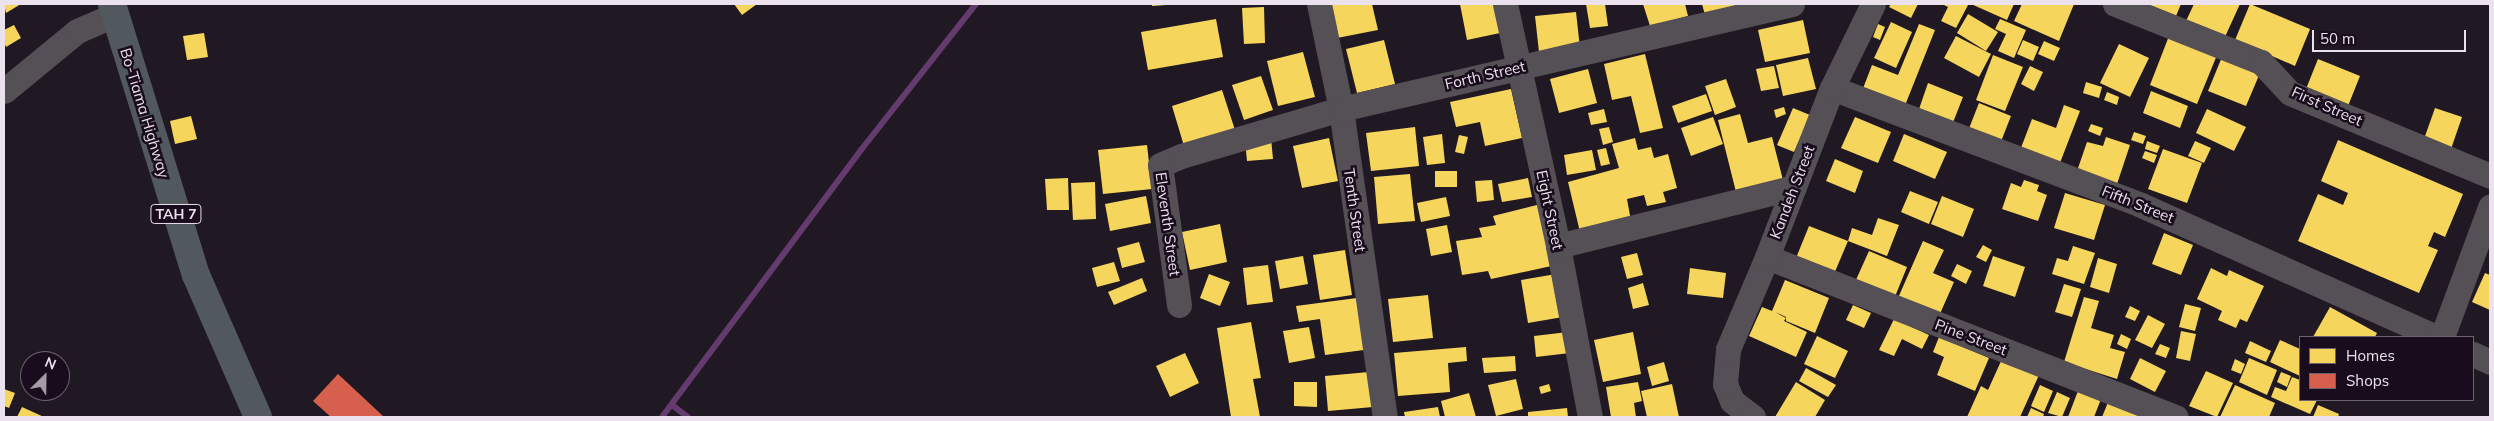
<!DOCTYPE html>
<style>
body{margin:0}
#map{position:relative;width:2494px;height:421px;overflow:hidden;background:#201822;font-family:Mulish,sans-serif}
div>[style]{position:absolute}
.homes>*{inset:0;background:#f6d55c}
.shops>*{inset:0;background:#d6604d}
.stream>*{height:6px;margin:-3px;padding:0 3px;transform-origin:3px;border-radius:3px;background:#653a6e}
.minor>*{height:25px;margin:-12.5px;padding:0 12.5px;transform-origin:12.5px;border-radius:12.5px;background:#554f56}
.highway>*{height:28px;margin:-14px;padding:0 14px;transform-origin:14px;border-radius:14px;background:#52595e}
span{translate:-50% -50%;white-space:nowrap;text-align:center;line-height:1.15;-webkit-text-stroke:5px #190c1c;paint-order:stroke}
.shield-label span{padding:1px 4px;background:#190c1c;border:1px solid;border-radius:4px;-webkit-text-stroke-width:0}
.shield-label{font-size:14px;color:#ece2ed;font-weight:700}
.street-label{font-size:15px;color:#ece2ed}
.frame{position:absolute;inset:0;border:5px solid #ece2ed;pointer-events:none}
.legend{position:absolute;left:2299px;top:336px;width:175px;height:65px;box-sizing:border-box;background:#190c1c;border:1px solid #6d6270;margin:0;padding:6px 9px;list-style:none;font-size:15px;color:#ece2ed}
.legend li{display:flex;align-items:center;gap:10px;height:25px}
.legend b{width:25px;border:1px solid #6d6270}
.north{position:absolute;left:20px;top:351px;width:50px;height:50px;box-sizing:border-box;background:#190c1c;border:1px solid #6d6270;border-radius:50%;rotate:23deg;font-size:14px;font-weight:700;line-height:20px;text-align:center;color:#ece2ed}
.north::after{content:'';display:block;margin:auto;width:18px;height:22px;background:#a59ba6;clip-path:polygon(50% 0,100% 100%,50% 72%,0 100%)}
.scale{position:absolute;left:2312px;top:30px;width:154px;height:22px;box-sizing:border-box;border:2px solid #ece2ed;border-top:0;padding-left:6px;font-size:15px;line-height:18px;white-space:nowrap;color:#ece2ed;-webkit-text-stroke:4px #190c1c;paint-order:stroke}
</style>
<div id="map">
<div class="homes">
<i style="clip-path:polygon(4px 4px,21px 4px,6px 13px)"></i>
<i style="clip-path:polygon(734px 4px,757px 4px,742px 15px)"></i>
<i style="clip-path:polygon(1152px 4px,1166px 4px,1166px 5px,1152px 6px)"></i>
<i style="clip-path:polygon(1330px 4px,1372px 4px,1378px 30px,1337px 38px)"></i>
<i style="clip-path:polygon(1460px 4px,1494px 4px,1500px 33px,1467px 40px)"></i>
<i style="clip-path:polygon(1586px 4px,1605px 4px,1608px 26px,1590px 28px)"></i>
<i style="clip-path:polygon(1643px 4px,1685px 4px,1688px 16px,1650px 26px)"></i>
<i style="clip-path:polygon(1702px 4px,1744px 4px,1705px 15px)"></i>
<i style="clip-path:polygon(1891px 4px,1918px 4px,1911px 18px,1889px 7px)"></i>
<i style="clip-path:polygon(1942px 4px,1968px 5px,1956px 28px,1941px 21px,1948px 7px)"></i>
<i style="clip-path:polygon(1971px 4px,2014px 4px,2007px 20px)"></i>
<i style="clip-path:polygon(2022px 4px,2074px 4px,2059px 41px,2014px 21px)"></i>
<i style="clip-path:polygon(2146px 4px,2181px 4px,2176px 16px)"></i>
<i style="clip-path:polygon(2194px 4px,2240px 4px,2224px 39px,2186px 21px)"></i>
<i style="clip-path:polygon(2250px 4px,2310px 29px,2295px 66px,2235px 40px)"></i>
<i style="clip-path:polygon(1264px 7px,1265px 43px,1244px 44px,1242px 8px)"></i>
<i style="clip-path:polygon(1576px 12px,1580px 48px,1539px 52px,1535px 16px)"></i>
<i style="clip-path:polygon(1968px 14px,1998px 32px,1986px 51px,1957px 33px)"></i>
<i style="clip-path:polygon(1216px 19px,1223px 57px,1148px 70px,1141px 32px)"></i>
<i style="clip-path:polygon(2000px 19px,2026px 30px,2014px 58px,1998px 51px,2006px 34px,1995px 29px)"></i>
<i style="clip-path:polygon(1803px 20px,1810px 53px,1765px 62px,1758px 30px)"></i>
<i style="clip-path:polygon(1891px 22px,1912px 32px,1896px 68px,1874px 58px)"></i>
<i style="clip-path:polygon(1878px 24px,1885px 27px,1880px 40px,1873px 37px)"></i>
<i style="clip-path:polygon(1919px 24px,1935px 30px,1904px 108px,1862px 91px,1872px 65px,1898px 75px)"></i>
<i style="clip-path:polygon(14px 25px,21px 38px,6px 47px,4px 42px,4px 30px)"></i>
<i style="clip-path:polygon(204px 33px,208px 57px,187px 60px,183px 36px)"></i>
<i style="clip-path:polygon(1956px 36px,1991px 54px,1979px 77px,1944px 58px)"></i>
<i style="clip-path:polygon(2169px 36px,2217px 55px,2197px 104px,2150px 85px)"></i>
<i style="clip-path:polygon(1384px 40px,1395px 84px,1357px 93px,1346px 49px)"></i>
<i style="clip-path:polygon(2023px 40px,2039px 47px,2033px 61px,2017px 54px)"></i>
<i style="clip-path:polygon(2044px 41px,2060px 48px,2054px 61px,2038px 54px)"></i>
<i style="clip-path:polygon(2119px 44px,2149px 58px,2130px 97px,2100px 83px)"></i>
<i style="clip-path:polygon(1303px 52px,1315px 97px,1278px 106px,1267px 61px)"></i>
<i style="clip-path:polygon(1645px 54px,1663px 128px,1640px 133px,1631px 96px,1612px 100px,1604px 64px)"></i>
<i style="clip-path:polygon(1993px 55px,2023px 67px,2005px 111px,1976px 100px)"></i>
<i style="clip-path:polygon(2222px 57px,2260px 73px,2246px 106px,2208px 91px)"></i>
<i style="clip-path:polygon(1808px 58px,1816px 89px,1783px 96px,1776px 65px)"></i>
<i style="clip-path:polygon(2318px 59px,2360px 76px,2348px 106px,2306px 89px)"></i>
<i style="clip-path:polygon(1774px 66px,1779px 88px,1761px 91px,1756px 69px)"></i>
<i style="clip-path:polygon(2030px 66px,2043px 72px,2034px 91px,2021px 84px)"></i>
<i style="clip-path:polygon(1588px 69px,1597px 103px,1559px 113px,1550px 79px)"></i>
<i style="clip-path:polygon(1261px 76px,1273px 110px,1244px 120px,1232px 85px)"></i>
<i style="clip-path:polygon(1726px 79px,1736px 107px,1715px 115px,1705px 86px)"></i>
<i style="clip-path:polygon(2086px 82px,2102px 87px,2099px 98px,2083px 93px)"></i>
<i style="clip-path:polygon(1928px 83px,1963px 97px,1952px 125px,1918px 112px)"></i>
<i style="clip-path:polygon(1511px 89px,1522px 138px,1485px 146px,1480px 122px,1456px 127px,1450px 102px)"></i>
<i style="clip-path:polygon(1222px 90px,1235px 130px,1184px 146px,1172px 106px)"></i>
<i style="clip-path:polygon(2151px 91px,2188px 106px,2180px 128px,2143px 113px)"></i>
<i style="clip-path:polygon(2107px 92px,2119px 97px,2117px 105px,2104px 100px)"></i>
<i style="clip-path:polygon(1706px 94px,1712px 111px,1678px 123px,1672px 106px)"></i>
<i style="clip-path:polygon(1979px 103px,2011px 116px,2000px 144px,1968px 131px)"></i>
<i style="clip-path:polygon(2064px 105px,2080px 111px,2058px 168px,2019px 153px,2032px 119px,2056px 128px)"></i>
<i style="clip-path:polygon(1784px 107px,1786px 114px,1776px 118px,1774px 110px)"></i>
<i style="clip-path:polygon(1793px 108px,1810px 115px,1794px 152px,1777px 145px)"></i>
<i style="clip-path:polygon(2435px 108px,2462px 117px,2451px 149px,2424px 139px)"></i>
<i style="clip-path:polygon(1604px 109px,1607px 122px,1591px 125px,1588px 113px)"></i>
<i style="clip-path:polygon(2207px 109px,2246px 127px,2234px 151px,2196px 133px)"></i>
<i style="clip-path:polygon(1740px 114px,1748px 143px,1772px 137px,1783px 180px,1736px 192px,1718px 120px)"></i>
<i style="clip-path:polygon(191px 116px,197px 139px,175px 144px,170px 121px)"></i>
<i style="clip-path:polygon(1713px 117px,1723px 144px,1691px 156px,1681px 128px)"></i>
<i style="clip-path:polygon(1855px 117px,1891px 132px,1878px 163px,1841px 148px)"></i>
<i style="clip-path:polygon(2091px 124px,2103px 128px,2100px 136px,2088px 131px)"></i>
<i style="clip-path:polygon(1415px 127px,1419px 166px,1371px 171px,1366px 133px)"></i>
<i style="clip-path:polygon(1609px 127px,1613px 142px,1603px 145px,1599px 129px)"></i>
<i style="clip-path:polygon(2134px 132px,2146px 136px,2143px 144px,2131px 140px)"></i>
<i style="clip-path:polygon(1442px 134px,1445px 163px,1427px 165px,1423px 137px)"></i>
<i style="clip-path:polygon(1904px 134px,1947px 152px,1935px 179px,1893px 161px)"></i>
<i style="clip-path:polygon(1459px 135px,1468px 137px,1464px 154px,1455px 152px)"></i>
<i style="clip-path:polygon(2106px 137px,2130px 145px,2117px 184px,2077px 171px,2087px 142px,2103px 146px)"></i>
<i style="clip-path:polygon(1271px 138px,1273px 159px,1247px 161px,1245px 141px)"></i>
<i style="clip-path:polygon(1329px 138px,1338px 181px,1302px 188px,1293px 146px)"></i>
<i style="clip-path:polygon(1635px 138px,1638px 150px,1651px 147px,1654px 158px,1668px 154px,1677px 188px,1663px 192px,1666px 202px,1647px 206px,1644px 195px,1627px 199px,1631px 221px,1580px 232px,1568px 182px,1619px 168px,1612px 144px)"></i>
<i style="clip-path:polygon(2338px 140px,2463px 194px,2445px 237px,2434px 232px,2428px 246px,2438px 250px,2419px 293px,2298px 241px,2318px 194px,2343px 205px,2348px 193px,2321px 181px)"></i>
<i style="clip-path:polygon(2147px 141px,2160px 146px,2157px 153px,2145px 149px)"></i>
<i style="clip-path:polygon(2195px 141px,2211px 148px,2204px 163px,2188px 156px)"></i>
<i style="clip-path:polygon(1147px 145px,1152px 189px,1103px 194px,1098px 150px)"></i>
<i style="clip-path:polygon(1606px 148px,1610px 164px,1601px 166px,1597px 150px)"></i>
<i style="clip-path:polygon(2163px 149px,2202px 163px,2187px 203px,2148px 189px)"></i>
<i style="clip-path:polygon(1592px 150px,1596px 170px,1567px 175px,1564px 155px)"></i>
<i style="clip-path:polygon(2145px 151px,2157px 155px,2154px 163px,2142px 158px)"></i>
<i style="clip-path:polygon(1835px 159px,1863px 171px,1855px 193px,1826px 181px)"></i>
<i style="clip-path:polygon(1435px 171px,1457px 171px,1457px 187px,1435px 187px)"></i>
<i style="clip-path:polygon(1410px 174px,1415px 221px,1378px 224px,1374px 177px)"></i>
<i style="clip-path:polygon(1068px 178px,1069px 210px,1047px 210px,1045px 179px)"></i>
<i style="clip-path:polygon(1528px 178px,1532px 197px,1502px 202px,1498px 184px)"></i>
<i style="clip-path:polygon(1492px 180px,1494px 200px,1477px 202px,1475px 181px)"></i>
<i style="clip-path:polygon(2024px 180px,2039px 185px,2037px 191px,2047px 195px,2038px 221px,2002px 209px,2011px 183px,2021px 187px)"></i>
<i style="clip-path:polygon(1095px 182px,1096px 219px,1073px 220px,1071px 183px)"></i>
<i style="clip-path:polygon(1910px 191px,1938px 202px,1929px 224px,1901px 212px)"></i>
<i style="clip-path:polygon(2065px 193px,2105px 205px,2094px 240px,2054px 228px)"></i>
<i style="clip-path:polygon(1146px 196px,1151px 223px,1110px 231px,1105px 204px)"></i>
<i style="clip-path:polygon(1942px 196px,1974px 209px,1963px 237px,1931px 224px)"></i>
<i style="clip-path:polygon(1446px 197px,1450px 216px,1421px 222px,1417px 203px)"></i>
<i style="clip-path:polygon(1541px 204px,1556px 265px,1491px 279px,1488px 271px,1462px 275px,1456px 241px,1482px 237px,1479px 228px,1496px 225px,1493px 216px)"></i>
<i style="clip-path:polygon(1878px 218px,1899px 225px,1887px 256px,1848px 241px,1852px 228px,1872px 235px)"></i>
<i style="clip-path:polygon(1220px 224px,1227px 262px,1190px 270px,1182px 232px)"></i>
<i style="clip-path:polygon(1447px 225px,1452px 252px,1431px 256px,1426px 229px)"></i>
<i style="clip-path:polygon(1809px 226px,1848px 241px,1834px 274px,1796px 258px)"></i>
<i style="clip-path:polygon(2164px 233px,2193px 245px,2181px 275px,2152px 264px)"></i>
<i style="clip-path:polygon(1923px 241px,1944px 250px,1933px 273px,1954px 282px,1939px 316px,1898px 298px)"></i>
<i style="clip-path:polygon(1139px 242px,1145px 262px,1122px 268px,1117px 248px)"></i>
<i style="clip-path:polygon(1983px 245px,1992px 250px,1986px 262px,1976px 257px)"></i>
<i style="clip-path:polygon(2073px 246px,2095px 253px,2084px 284px,2052px 274px,2057px 258px,2068px 261px)"></i>
<i style="clip-path:polygon(1345px 250px,1352px 295px,1320px 300px,1313px 255px)"></i>
<i style="clip-path:polygon(1869px 251px,1907px 267px,1894px 299px,1855px 282px)"></i>
<i style="clip-path:polygon(1637px 253px,1643px 275px,1627px 279px,1621px 257px)"></i>
<i style="clip-path:polygon(1303px 256px,1308px 284px,1280px 289px,1275px 261px)"></i>
<i style="clip-path:polygon(1993px 256px,2025px 267px,2015px 297px,1983px 286px)"></i>
<i style="clip-path:polygon(2098px 258px,2117px 264px,2109px 293px,2090px 287px)"></i>
<i style="clip-path:polygon(1114px 262px,1120px 281px,1097px 287px,1092px 268px)"></i>
<i style="clip-path:polygon(1957px 264px,1972px 271px,1966px 284px,1951px 276px)"></i>
<i style="clip-path:polygon(1268px 265px,1273px 302px,1247px 305px,1243px 268px)"></i>
<i style="clip-path:polygon(1690px 268px,1726px 273px,1723px 298px,1687px 294px)"></i>
<i style="clip-path:polygon(2211px 268px,2227px 276px,2229px 270px,2264px 286px,2247px 322px,2240px 319px,2236px 328px,2218px 320px,2222px 311px,2197px 299px)"></i>
<i style="clip-path:polygon(2485px 273px,2490px 275px,2490px 310px,2472px 302px)"></i>
<i style="clip-path:polygon(1209px 274px,1230px 282px,1220px 306px,1200px 298px)"></i>
<i style="clip-path:polygon(1556px 274px,1563px 317px,1528px 323px,1521px 280px)"></i>
<i style="clip-path:polygon(1142px 278px,1147px 291px,1114px 305px,1108px 292px)"></i>
<i style="clip-path:polygon(1785px 280px,1829px 298px,1815px 333px,1786px 321px,1786px 317px,1775px 312px,1786px 318px,1784px 321px,1807px 332px,1796px 357px,1749px 336px,1762px 307px,1772px 311px)"></i>
<i style="clip-path:polygon(1643px 283px,1649px 305px,1633px 309px,1628px 288px)"></i>
<i style="clip-path:polygon(2064px 284px,2081px 289px,2072px 317px,2055px 312px)"></i>
<i style="clip-path:polygon(1428px 295px,1433px 338px,1393px 342px,1388px 299px)"></i>
<i style="clip-path:polygon(2084px 297px,2099px 301px,2091px 328px,2114px 335px,2110px 348px,2125px 352px,2117px 379px,2064px 362px)"></i>
<i style="clip-path:polygon(1357px 298px,1364px 350px,1325px 355px,1320px 319px,1299px 322px,1296px 306px)"></i>
<i style="clip-path:polygon(2185px 304px,2201px 308px,2195px 331px,2179px 327px)"></i>
<i style="clip-path:polygon(1853px 305px,1871px 313px,1864px 328px,1846px 320px)"></i>
<i style="clip-path:polygon(2130px 306px,2140px 311px,2135px 321px,2125px 317px)"></i>
<i style="clip-path:polygon(2330px 307px,2377px 333px,2375px 337px,2313px 337px)"></i>
<i style="clip-path:polygon(2148px 315px,2165px 324px,2152px 348px,2135px 340px)"></i>
<i style="clip-path:polygon(1894px 319px,1929px 335px,1922px 349px,1902px 339px,1894px 356px,1879px 350px)"></i>
<i style="clip-path:polygon(1251px 322px,1261px 378px,1253px 379px,1260px 417px,1231px 417px,1217px 328px)"></i>
<i style="clip-path:polygon(1309px 327px,1315px 358px,1289px 363px,1283px 331px)"></i>
<i style="clip-path:polygon(2181px 331px,2196px 334px,2190px 361px,2176px 358px)"></i>
<i style="clip-path:polygon(1568px 332px,1570px 353px,1536px 357px,1534px 336px)"></i>
<i style="clip-path:polygon(1633px 332px,1641px 374px,1603px 382px,1594px 340px)"></i>
<i style="clip-path:polygon(2121px 334px,2131px 339px,2127px 349px,2117px 344px)"></i>
<i style="clip-path:polygon(1817px 336px,1848px 351px,1835px 378px,1804px 364px)"></i>
<i style="clip-path:polygon(1939px 337px,1989px 358px,1975px 391px,1937px 375px,1944px 357px,1933px 352px)"></i>
<i style="clip-path:polygon(2280px 340px,2300px 349px,2300px 376px,2270px 362px)"></i>
<i style="clip-path:polygon(2250px 341px,2271px 351px,2266px 362px,2245px 353px)"></i>
<i style="clip-path:polygon(2160px 344px,2170px 348px,2166px 358px,2155px 354px)"></i>
<i style="clip-path:polygon(1466px 347px,1467px 361px,1448px 363px,1450px 392px,1398px 396px,1394px 353px)"></i>
<i style="clip-path:polygon(1185px 353px,1199px 383px,1170px 397px,1156px 366px)"></i>
<i style="clip-path:polygon(1515px 356px,1516px 371px,1484px 373px,1482px 358px)"></i>
<i style="clip-path:polygon(2140px 358px,2166px 371px,2155px 392px,2130px 379px)"></i>
<i style="clip-path:polygon(2249px 358px,2277px 370px,2267px 395px,2239px 382px)"></i>
<i style="clip-path:polygon(2002px 359px,2039px 375px,2020px 417px,1967px 417px,1981px 386px,1988px 390px)"></i>
<i style="clip-path:polygon(2235px 359px,2245px 364px,2241px 374px,2231px 370px)"></i>
<i style="clip-path:polygon(1664px 362px,1669px 381px,1652px 386px,1647px 367px)"></i>
<i style="clip-path:polygon(1806px 368px,1836px 385px,1828px 397px,1799px 381px)"></i>
<i style="clip-path:polygon(2206px 371px,2233px 383px,2217px 417px,2189px 406px)"></i>
<i style="clip-path:polygon(1369px 372px,1373px 407px,1328px 411px,1325px 376px)"></i>
<i style="clip-path:polygon(2281px 372px,2291px 376px,2287px 387px,2277px 382px)"></i>
<i style="clip-path:polygon(2292px 377px,2300px 380px,2300px 400px,2317px 400px,2310px 414px,2271px 397px,2275px 387px,2286px 391px)"></i>
<i style="clip-path:polygon(1516px 379px,1523px 409px,1496px 416px,1488px 385px)"></i>
<i style="clip-path:polygon(1294px 382px,1317px 382px,1317px 407px,1294px 406px)"></i>
<i style="clip-path:polygon(1638px 382px,1642px 401px,1634px 403px,1636px 417px,1611px 417px,1606px 387px)"></i>
<i style="clip-path:polygon(1796px 382px,1825px 400px,1815px 417px,1775px 417px)"></i>
<i style="clip-path:polygon(1549px 384px,1551px 391px,1541px 394px,1539px 387px)"></i>
<i style="clip-path:polygon(1672px 384px,1679px 417px,1647px 417px,1641px 391px)"></i>
<i style="clip-path:polygon(2040px 385px,2053px 391px,2044px 412px,2031px 406px)"></i>
<i style="clip-path:polygon(2235px 385px,2275px 403px,2269px 417px,2220px 417px)"></i>
<i style="clip-path:polygon(4px 389px,15px 393px,9px 408px,4px 406px)"></i>
<i style="clip-path:polygon(2078px 391px,2101px 399px,2094px 417px,2068px 417px)"></i>
<i style="clip-path:polygon(2057px 392px,2070px 398px,2062px 417px,2048px 413px)"></i>
<i style="clip-path:polygon(1469px 393px,1476px 417px,1445px 417px,1441px 401px)"></i>
<i style="clip-path:polygon(2109px 400px,2147px 417px,2102px 417px)"></i>
<i style="clip-path:polygon(2318px 405px,2339px 414px,2338px 417px,2313px 417px)"></i>
<i style="clip-path:polygon(22px 407px,44px 417px,17px 417px)"></i>
<i style="clip-path:polygon(1438px 407px,1440px 417px,1405px 417px,1404px 412px)"></i>
<i style="clip-path:polygon(1567px 408px,1568px 417px,1528px 417px,1528px 412px)"></i>
<i style="clip-path:polygon(2031px 408px,2044px 414px,2043px 417px,2027px 417px)"></i>
</div>
<div class="shops">
<i style="clip-path:polygon(338px 374px,383px 416px,381px 417px,331px 417px,313px 401px)"></i>
</div>
<div class="stream">
<i style="left:672px;top:405px;width:20px;rotate:37deg"></i>
<i style="left:662px;top:417px;width:333px;rotate:-53.3deg"></i>
<i style="left:861px;top:150px;width:186px;rotate:-51.8deg"></i>
</div>
<div class="minor">
<i style="left:1319px;top:4px;width:107px;rotate:78.2deg"></i>
<i style="left:1341px;top:109px;width:311px;rotate:81.9deg"></i>
<i style="left:1505px;top:4px;width:248px;rotate:77.6deg"></i>
<i style="left:1558px;top:246px;width:174px;rotate:79.4deg"></i>
<i style="left:2115px;top:4px;width:157px;rotate:21.7deg"></i>
<i style="left:2261px;top:62px;width:42px;rotate:46.9deg"></i>
<i style="left:2290px;top:93px;width:217px;rotate:22.5deg"></i>
<i style="left:1832px;top:88px;width:330px;rotate:20.7deg"></i>
<i style="left:2141px;top:205px;width:323px;rotate:24.1deg"></i>
<i style="left:4px;top:91px;width:94px;rotate:-39.4deg"></i>
<i style="left:77px;top:31px;width:40px;rotate:-23.4deg"></i>
<i style="left:1558px;top:246px;width:243px;rotate:-14deg"></i>
<i style="left:1767px;top:257px;width:439px;rotate:21.4deg"></i>
<i style="left:1179px;top:305px;width:141px;rotate:-97.7deg"></i>
<i style="left:1160px;top:165px;width:23px;rotate:-23deg"></i>
<i style="left:1181px;top:156px;width:167px;rotate:-16.4deg"></i>
<i style="left:1341px;top:109px;width:463px;rotate:-13.1deg"></i>
<i style="left:2442px;top:337px;width:139px;rotate:-69.7deg"></i>
<i style="left:2473px;top:354px;width:19px;rotate:25deg"></i>
<i style="left:1753px;top:417px;width:26px;rotate:-143deg"></i>
<i style="left:1732px;top:401px;width:18px;rotate:-112deg"></i>
<i style="left:1725px;top:384px;width:35px;rotate:-85deg"></i>
<i style="left:1728px;top:349px;width:100px;rotate:-67deg"></i>
<i style="left:1767px;top:257px;width:181px;rotate:-69deg"></i>
<i style="left:1832px;top:88px;width:93px;rotate:-64deg"></i>
</div>
<div class="highway">
<i style="left:112px;top:4px;width:284px;rotate:72.8deg"></i>
<i style="left:196px;top:275px;width:155px;rotate:66.4deg"></i>
</div>
<div class="shield-label">
<span style="left:176px;top:214px">TAH 7</span>
</div>
<div class="street-label">
<span style="left:1485px;top:75px;rotate:-13deg">Forth Street</span>
<span style="left:2327px;top:106px;rotate:24deg">First Street</span>
<span style="left:145px;top:113px;rotate:73deg">Bo-Tiama Highway</span>
<span style="left:1792px;top:192px;rotate:-69deg">Kandeh Street</span>
<span style="left:2138px;top:204px;rotate:22deg">Fifth Street</span>
<span style="left:1355px;top:210px;rotate:82deg">Tenth Street</span>
<span style="left:1550px;top:210px;rotate:78deg">Eight Street</span>
<span style="left:1168px;top:224px;rotate:82deg">Eleventh Street</span>
<span style="left:1971px;top:337px;rotate:21deg">Pine Street</span>
</div>
<div class="frame"></div>
<ul class="legend">
<li><b style="height:14px;background:#f6d55c"></b>Homes</li>
<li><b style="height:14px;background:#d6604d"></b>Shops</li>
</ul>
<div class="north">N</div>
<div class="scale">50 m</div>
</div>
